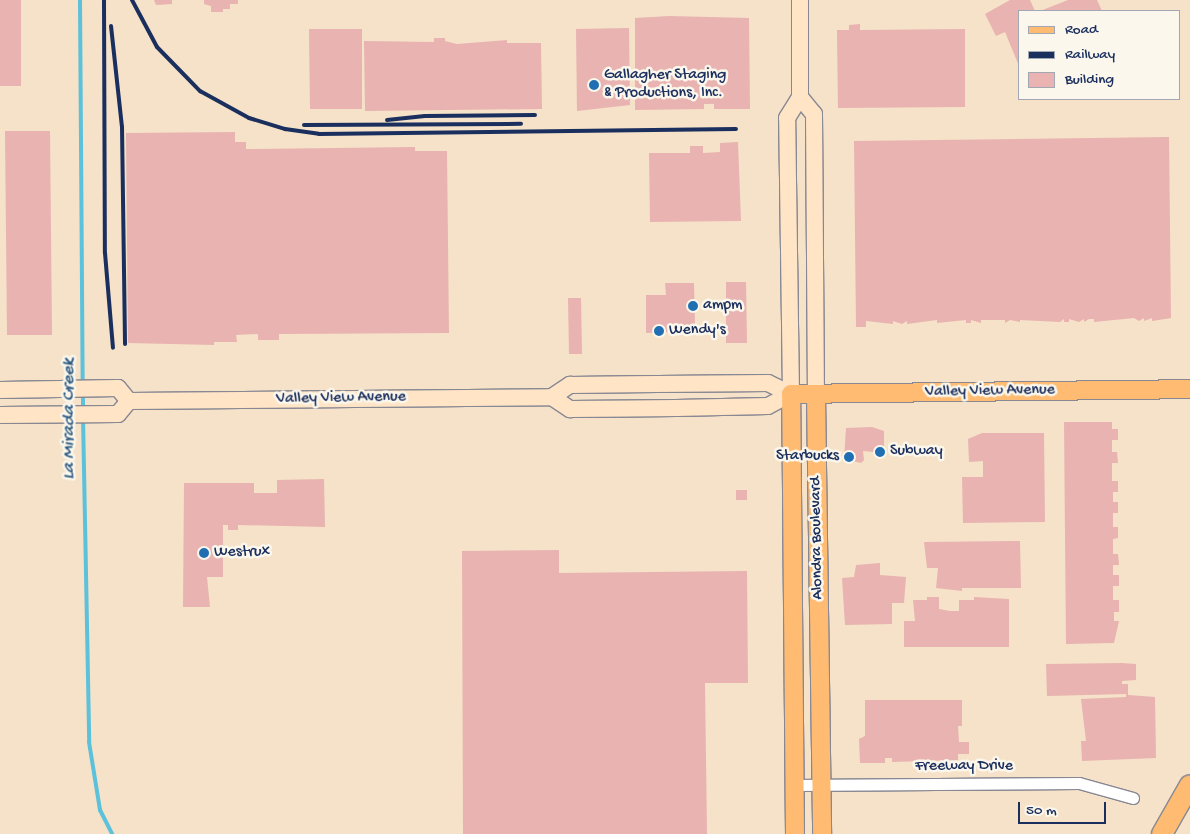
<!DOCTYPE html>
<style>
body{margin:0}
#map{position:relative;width:1190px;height:834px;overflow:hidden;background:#f5e2c8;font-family:"Gochi Hand",sans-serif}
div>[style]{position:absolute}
.stream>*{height:4px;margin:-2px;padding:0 2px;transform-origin:2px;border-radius:2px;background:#5cc1da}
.building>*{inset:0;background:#e8b3b1}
.roads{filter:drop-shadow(1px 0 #888893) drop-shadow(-1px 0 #888893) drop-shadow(0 1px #888893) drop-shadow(0 -1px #888893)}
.minor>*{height:11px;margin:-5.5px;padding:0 5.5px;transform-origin:5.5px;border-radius:5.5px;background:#fff}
.secondary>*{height:16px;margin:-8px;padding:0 8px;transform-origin:8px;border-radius:8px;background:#ffe4c6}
.primary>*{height:18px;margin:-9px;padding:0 9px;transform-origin:9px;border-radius:9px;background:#ffbb71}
.motorway>*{height:20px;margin:-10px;padding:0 10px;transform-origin:10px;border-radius:10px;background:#ffbb71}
.rail>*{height:4px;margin:-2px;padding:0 2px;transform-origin:2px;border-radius:2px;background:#1b2f5e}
.dots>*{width:14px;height:14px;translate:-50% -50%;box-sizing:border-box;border:2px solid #fbf7ec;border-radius:50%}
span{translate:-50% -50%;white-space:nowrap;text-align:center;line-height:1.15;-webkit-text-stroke:5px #fbf7ec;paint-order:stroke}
.poi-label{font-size:16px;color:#1b2f5e}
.left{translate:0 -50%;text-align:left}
.right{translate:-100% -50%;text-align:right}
.street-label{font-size:16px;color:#1b2f5e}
.water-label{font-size:18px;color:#2e5b83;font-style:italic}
.legend{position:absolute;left:1018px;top:10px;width:162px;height:90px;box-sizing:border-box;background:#fbf7ec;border:1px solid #a1a7b3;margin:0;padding:6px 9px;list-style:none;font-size:15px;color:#1b2f5e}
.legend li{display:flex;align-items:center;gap:10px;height:25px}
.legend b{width:25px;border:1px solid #a1a7b3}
.scale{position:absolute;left:1018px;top:802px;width:88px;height:22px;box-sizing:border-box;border:2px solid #1b2f5e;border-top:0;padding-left:6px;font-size:15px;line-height:18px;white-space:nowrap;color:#1b2f5e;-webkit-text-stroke:4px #fbf7ec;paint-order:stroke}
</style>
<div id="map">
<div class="stream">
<i style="left:80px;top:0;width:385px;rotate:89.6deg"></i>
<i style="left:83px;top:392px;width:18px;rotate:90deg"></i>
<i style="left:83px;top:417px;width:325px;rotate:88.9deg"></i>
<i style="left:89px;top:742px;width:69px;rotate:80.8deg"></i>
<i style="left:100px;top:810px;width:27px;rotate:63deg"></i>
</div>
<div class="building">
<i style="clip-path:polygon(0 0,21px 0,21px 86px,0 86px)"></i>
<i style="clip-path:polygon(154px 0,172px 0,172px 4px,156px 5px)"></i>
<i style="clip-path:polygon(204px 0,238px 0,238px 4px,230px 4px,230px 9px,223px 9px,223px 12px,211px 12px,211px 6px,204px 4px)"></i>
<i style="clip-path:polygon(1010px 0,1030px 0,1035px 11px,1019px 11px,1019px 66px,1005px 32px,996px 36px,985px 14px)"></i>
<i style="clip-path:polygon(1068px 0,1097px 0,1102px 11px,1040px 11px)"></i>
<i style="clip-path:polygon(669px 16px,749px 18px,750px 109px,714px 109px,714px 104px,704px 104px,704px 109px,635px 110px,635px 18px)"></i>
<i style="clip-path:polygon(860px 24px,860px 30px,965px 29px,965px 107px,838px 108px,837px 30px,849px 30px,849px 25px)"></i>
<i style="clip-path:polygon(629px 28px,630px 105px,577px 111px,576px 29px)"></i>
<i style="clip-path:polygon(309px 29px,362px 29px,362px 109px,310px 109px)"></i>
<i style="clip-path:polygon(434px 38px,445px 38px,445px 41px,457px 44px,507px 40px,507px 43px,541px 43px,542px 109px,365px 111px,364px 41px,434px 42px)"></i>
<i style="clip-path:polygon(5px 131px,50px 131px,52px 335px,7px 335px)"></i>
<i style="clip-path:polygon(235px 132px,235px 142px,246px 142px,246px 149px,415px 147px,415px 151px,447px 151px,449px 333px,279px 334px,279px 340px,258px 340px,258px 334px,236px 335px,237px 342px,214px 342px,214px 345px,128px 343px,126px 133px)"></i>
<i style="clip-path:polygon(1169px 137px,1171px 318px,1152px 321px,1152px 318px,1144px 321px,1144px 318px,1139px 321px,1134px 318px,1094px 322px,1094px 319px,1089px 319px,1084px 322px,1084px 319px,1079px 322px,1069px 319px,1069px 322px,1064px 322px,1064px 319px,1060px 322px,1020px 320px,1020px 322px,1010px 320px,1005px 323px,1005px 320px,981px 320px,981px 323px,971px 320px,971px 323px,966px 323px,966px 320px,937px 323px,937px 320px,907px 324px,907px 321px,902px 324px,893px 321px,893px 324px,866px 321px,866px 327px,856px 327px,854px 141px)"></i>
<i style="clip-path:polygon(738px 142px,741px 221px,650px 222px,649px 153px,690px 153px,690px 146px,703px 146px,703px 153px,720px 152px,720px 143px)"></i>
<i style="clip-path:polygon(726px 282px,746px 282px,747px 343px,726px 343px)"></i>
<i style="clip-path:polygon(665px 283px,694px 283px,695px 325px,669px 325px,669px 332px,646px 333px,646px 295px,666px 295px)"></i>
<i style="clip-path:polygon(568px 298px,581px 298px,582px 354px,569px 354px)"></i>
<i style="clip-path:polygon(1064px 422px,1112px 422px,1112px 429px,1118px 429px,1118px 440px,1112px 440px,1112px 452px,1117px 452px,1118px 463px,1112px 463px,1112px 481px,1118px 481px,1118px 492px,1113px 492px,1113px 502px,1118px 502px,1118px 513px,1113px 513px,1113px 527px,1118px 527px,1118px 538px,1113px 539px,1113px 554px,1118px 554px,1119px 565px,1113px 565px,1113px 575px,1119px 575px,1119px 586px,1113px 586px,1113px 600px,1119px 600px,1119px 612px,1114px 612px,1114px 621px,1119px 621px,1114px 643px,1066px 644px)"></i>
<i style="clip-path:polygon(872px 427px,884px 431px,884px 453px,863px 451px,864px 460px,861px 463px,844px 459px,846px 428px)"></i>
<i style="clip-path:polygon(982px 433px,1044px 433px,1045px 522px,963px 523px,962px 477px,983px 477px,983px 461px,969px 462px,968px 439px)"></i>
<i style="clip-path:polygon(324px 479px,325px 527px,238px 525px,238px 530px,228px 530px,228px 525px,223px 525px,223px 577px,207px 577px,210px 607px,183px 607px,184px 483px,254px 483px,254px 493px,277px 493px,277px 480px)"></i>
<i style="clip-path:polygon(736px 490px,747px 490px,747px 500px,736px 500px)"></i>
<i style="clip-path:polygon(1020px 541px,1021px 588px,962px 588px,962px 591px,936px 588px,938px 568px,927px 568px,924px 542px)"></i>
<i style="clip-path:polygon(559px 550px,559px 573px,747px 571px,748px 683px,705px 683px,707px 834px,463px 834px,462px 551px)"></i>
<i style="clip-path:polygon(880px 563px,880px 575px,906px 577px,904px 603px,892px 603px,892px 624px,845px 625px,842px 578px,854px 577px,856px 565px)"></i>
<i style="clip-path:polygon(927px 597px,939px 597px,939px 609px,950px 611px,959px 611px,959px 600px,974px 600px,974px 597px,1009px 599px,1009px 647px,904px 647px,904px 621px,915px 621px,913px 600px,927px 600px)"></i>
<i style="clip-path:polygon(1122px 663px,1136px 664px,1136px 680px,1122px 681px,1122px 684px,1128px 684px,1128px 695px,1155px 697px,1156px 758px,1082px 761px,1081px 741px,1086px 741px,1081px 699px,1126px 697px,1126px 694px,1047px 696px,1046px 664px)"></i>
<i style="clip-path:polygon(865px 700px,962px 700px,962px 726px,958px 726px,959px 742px,969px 742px,969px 754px,958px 754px,958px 760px,892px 762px,892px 758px,885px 758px,885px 763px,860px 763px,859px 739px,865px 736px)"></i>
</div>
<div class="roads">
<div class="minor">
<i style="left:794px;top:785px;width:285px;rotate:-0.4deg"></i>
<i style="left:1079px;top:783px;width:56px;rotate:15.5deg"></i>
</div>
<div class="secondary">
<i style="left:800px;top:97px;width:22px;rotate:51deg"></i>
<i style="left:814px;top:114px;width:280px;rotate:89.6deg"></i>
<i style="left:0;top:390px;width:118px;rotate:-1deg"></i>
<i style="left:118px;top:388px;width:17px;rotate:50deg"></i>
<i style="left:791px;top:394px;width:276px;rotate:-90.8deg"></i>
<i style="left:787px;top:118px;width:25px;rotate:-58deg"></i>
<i style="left:800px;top:97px;width:97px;rotate:-90deg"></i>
<i style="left:552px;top:397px;width:22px;rotate:34deg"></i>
<i style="left:570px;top:409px;width:106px;rotate:-0.5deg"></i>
<i style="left:676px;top:408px;width:92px;rotate:-1.2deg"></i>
<i style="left:768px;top:406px;width:26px;rotate:-28deg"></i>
<i style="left:0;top:415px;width:118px;rotate:-0.5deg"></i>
<i style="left:118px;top:414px;width:17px;rotate:-50deg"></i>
<i style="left:129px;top:401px;width:423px;rotate:-0.5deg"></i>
<i style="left:552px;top:397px;width:22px;rotate:-34deg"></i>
<i style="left:570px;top:385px;width:198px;rotate:-0.6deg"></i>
<i style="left:768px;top:383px;width:25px;rotate:26deg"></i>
</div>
<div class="primary">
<i style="left:816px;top:394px;width:440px;rotate:89.2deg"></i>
<i style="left:795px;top:834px;width:440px;rotate:-90.5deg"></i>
<i style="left:791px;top:394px;width:399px;rotate:-0.7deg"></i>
</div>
<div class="motorway">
<i style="left:1162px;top:834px;width:56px;rotate:-60.3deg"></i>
</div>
</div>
<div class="rail">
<i style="left:104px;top:0;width:253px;rotate:89.8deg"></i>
<i style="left:105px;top:253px;width:95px;rotate:85.2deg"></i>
<i style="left:132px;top:0;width:53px;rotate:62deg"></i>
<i style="left:157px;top:47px;width:62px;rotate:45.7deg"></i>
<i style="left:200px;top:91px;width:56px;rotate:28.9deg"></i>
<i style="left:249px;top:118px;width:38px;rotate:17deg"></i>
<i style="left:285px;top:129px;width:34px;rotate:8deg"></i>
<i style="left:319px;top:134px;width:417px;rotate:-0.7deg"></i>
<i style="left:111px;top:26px;width:102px;rotate:83.8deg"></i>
<i style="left:122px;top:127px;width:217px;rotate:89.2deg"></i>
<i style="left:387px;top:120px;width:38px;rotate:-6deg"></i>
<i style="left:425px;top:116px;width:110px;rotate:-0.5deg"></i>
<i style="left:304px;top:125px;width:217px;rotate:-0.3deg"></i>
</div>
<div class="dots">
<i style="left:594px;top:85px;background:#1f6fb2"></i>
<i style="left:693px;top:306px;background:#1f6fb2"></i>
<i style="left:659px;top:331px;background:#1f6fb2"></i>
<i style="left:880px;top:452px;background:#1f6fb2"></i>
<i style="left:849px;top:457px;background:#1f6fb2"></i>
<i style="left:204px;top:553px;background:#1f6fb2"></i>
</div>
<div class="poi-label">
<span class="left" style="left:604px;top:85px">Gallagher Staging<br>&amp; Productions, Inc.</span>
<span class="left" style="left:703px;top:306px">ampm</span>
<span class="left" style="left:669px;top:331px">Wendy's</span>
<span class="left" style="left:890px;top:452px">Subway</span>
<span class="right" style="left:839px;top:457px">Starbucks</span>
<span class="left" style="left:214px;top:553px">Westrux</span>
</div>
<div class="street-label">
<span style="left:990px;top:392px;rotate:-1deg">Valley View Avenue</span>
<span style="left:341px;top:399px;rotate:-1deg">Valley View Avenue</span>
<span style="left:818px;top:538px;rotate:-91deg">Alondra Boulevard</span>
<span style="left:964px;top:767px">Freeway Drive</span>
</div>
<div class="water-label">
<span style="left:70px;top:419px;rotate:-90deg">La Mirada Creek</span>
</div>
<ul class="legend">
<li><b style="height:6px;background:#ffbb71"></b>Road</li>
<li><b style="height:6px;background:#1b2f5e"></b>Railway</li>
<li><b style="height:14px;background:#e8b3b1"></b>Building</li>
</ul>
<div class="scale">50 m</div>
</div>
